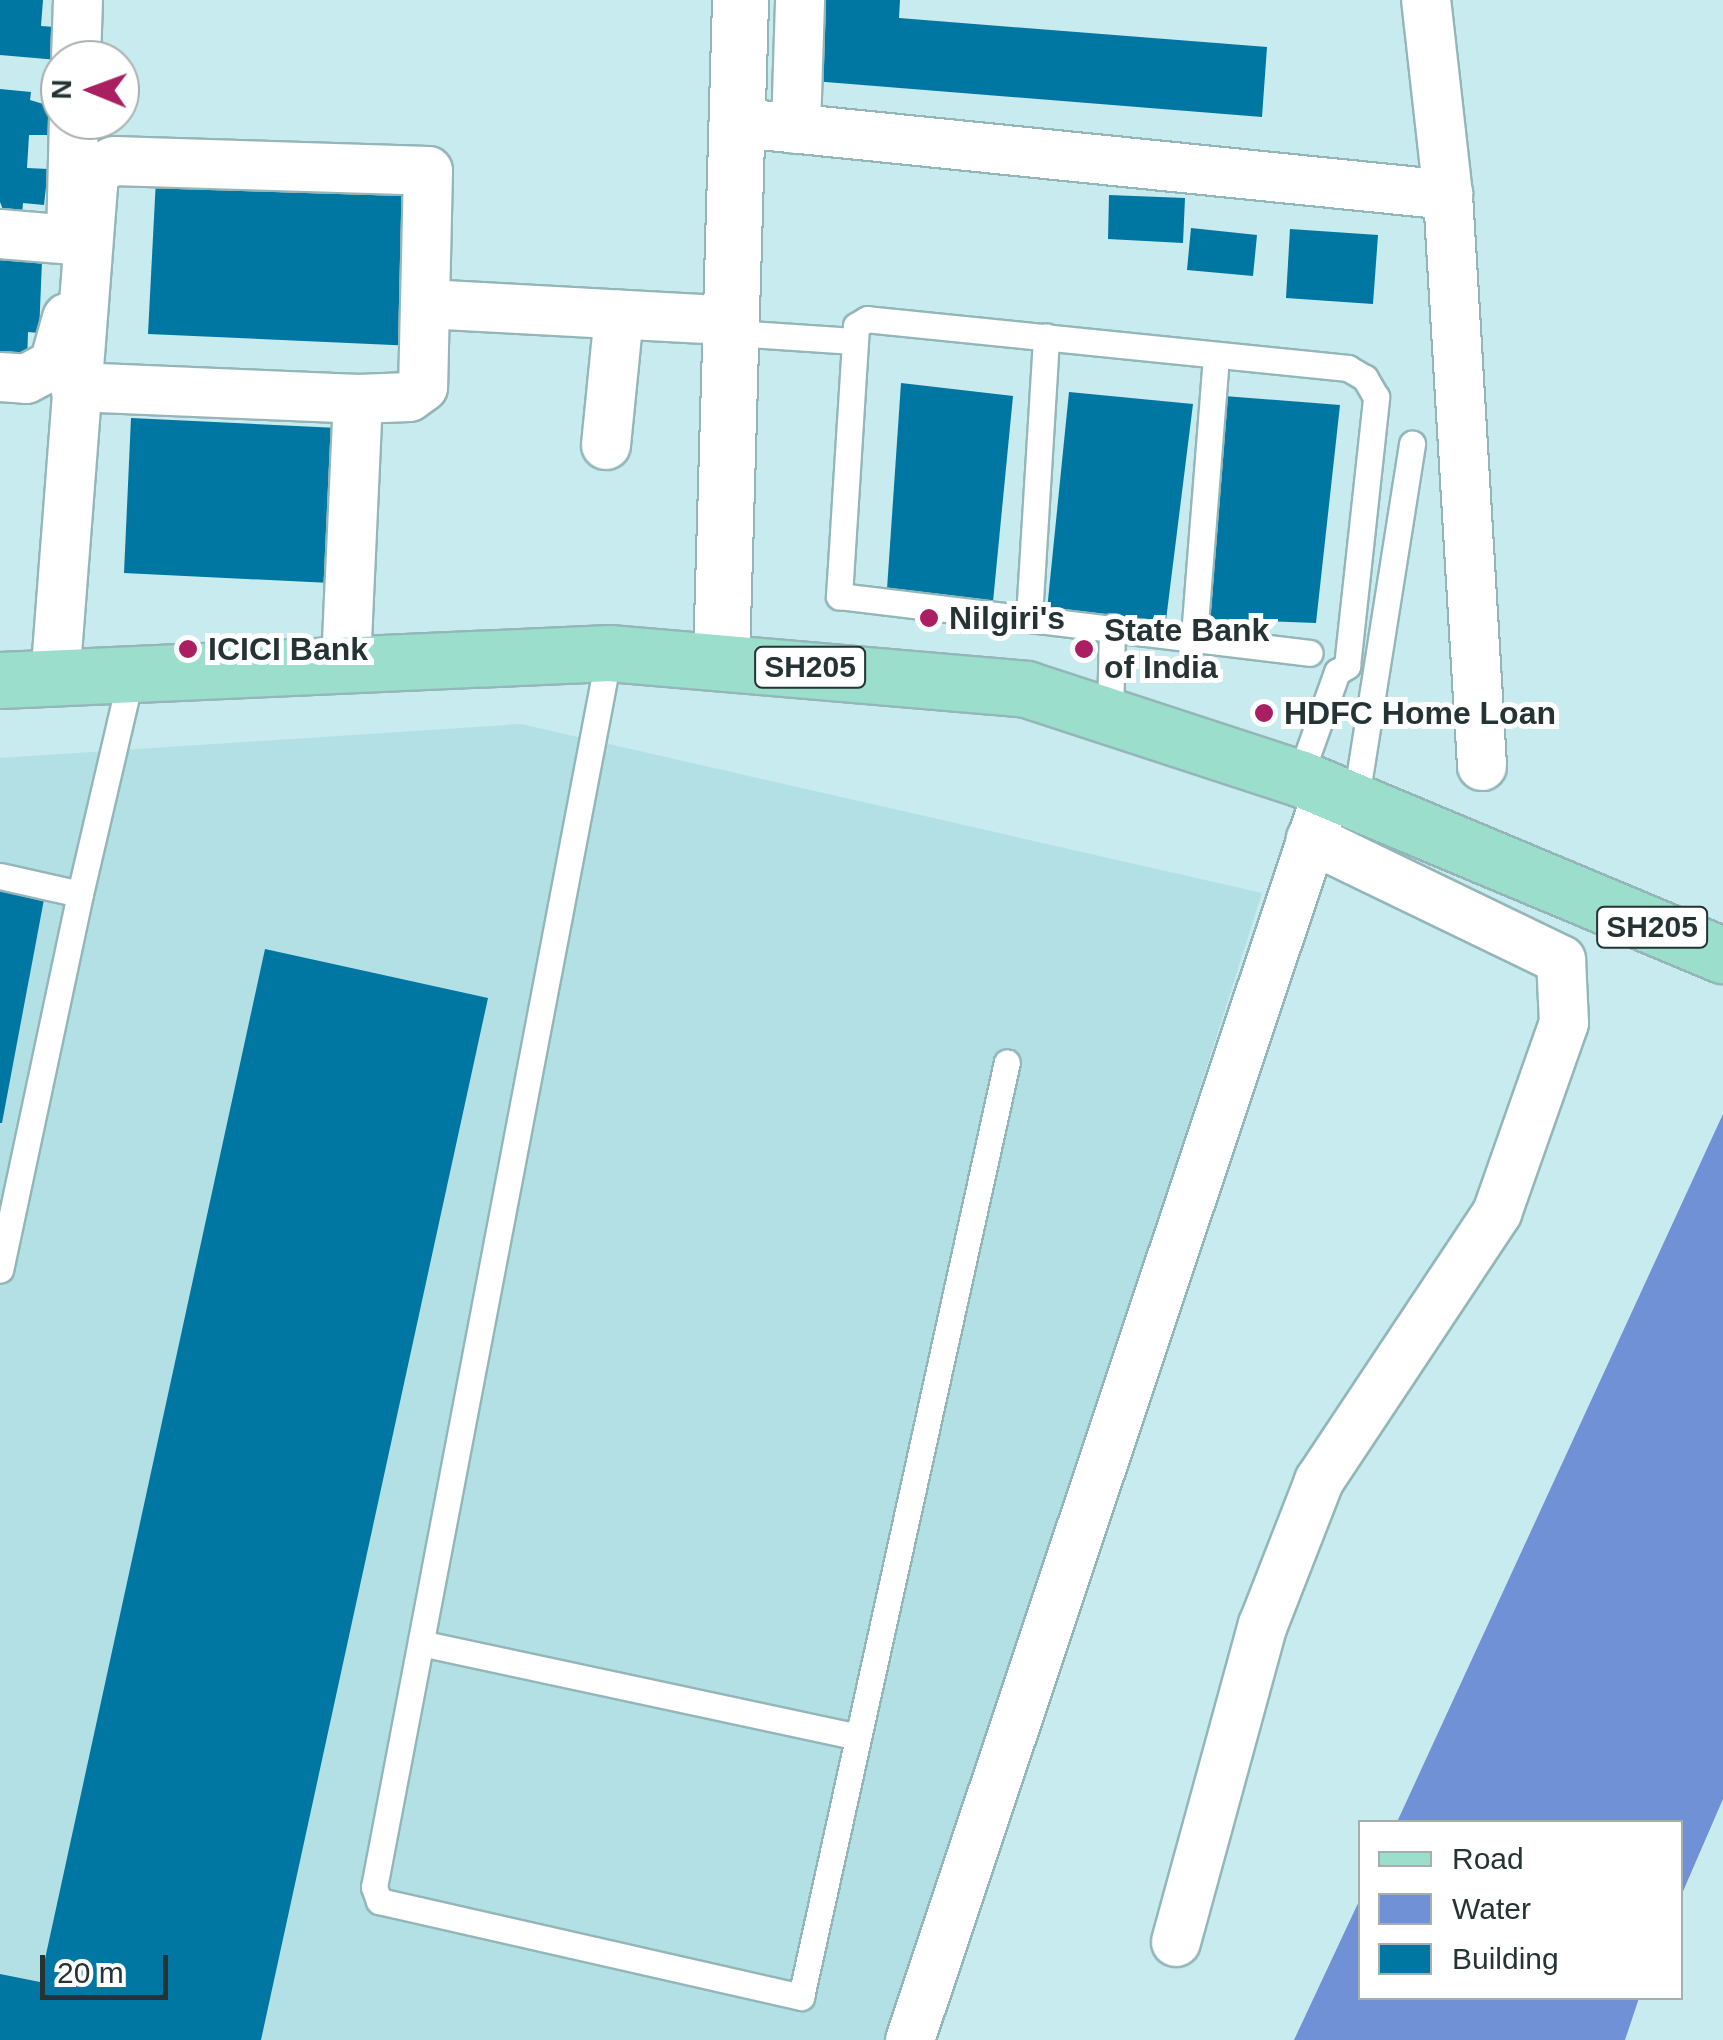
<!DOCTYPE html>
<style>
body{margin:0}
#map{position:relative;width:1723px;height:2040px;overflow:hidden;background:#c7ebee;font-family:Arial,sans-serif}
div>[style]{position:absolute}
.built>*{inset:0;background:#b3e0e4}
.water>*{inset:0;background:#7191d7}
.building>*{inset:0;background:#0076a3}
.roads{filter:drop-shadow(2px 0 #94b6b9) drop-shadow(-2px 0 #94b6b9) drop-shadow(0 2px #94b6b9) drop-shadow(0 -2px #94b6b9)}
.lane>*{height:25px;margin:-12.5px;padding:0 12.5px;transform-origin:12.5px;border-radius:12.5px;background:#fff}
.street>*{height:48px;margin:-24px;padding:0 24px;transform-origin:24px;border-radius:24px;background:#fff}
.secondary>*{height:55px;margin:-27.5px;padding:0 27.5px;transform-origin:27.5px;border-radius:27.5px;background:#fff}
.primary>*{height:55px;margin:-27.5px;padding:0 27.5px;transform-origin:27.5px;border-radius:27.5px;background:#9adecb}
.dots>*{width:28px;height:28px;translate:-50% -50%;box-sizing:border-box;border:5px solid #fff;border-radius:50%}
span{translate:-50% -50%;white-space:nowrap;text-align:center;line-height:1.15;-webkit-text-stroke:10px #fff;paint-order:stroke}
.shield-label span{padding:2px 8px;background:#fff;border:2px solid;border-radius:8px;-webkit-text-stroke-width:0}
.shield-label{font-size:30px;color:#253334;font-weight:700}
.poi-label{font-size:32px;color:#253334;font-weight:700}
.left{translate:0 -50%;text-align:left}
.legend{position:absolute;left:1358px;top:1820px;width:325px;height:180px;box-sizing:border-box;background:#fff;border:2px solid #a8adae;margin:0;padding:12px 18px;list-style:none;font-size:30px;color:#253334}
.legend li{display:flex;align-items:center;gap:20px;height:50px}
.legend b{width:50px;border:2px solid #a8adae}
.north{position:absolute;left:40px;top:40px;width:100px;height:100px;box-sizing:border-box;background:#fff;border:2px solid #a8adae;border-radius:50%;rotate:271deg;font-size:28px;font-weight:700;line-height:40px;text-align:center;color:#253334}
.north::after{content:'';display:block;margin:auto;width:35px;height:45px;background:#aa1f62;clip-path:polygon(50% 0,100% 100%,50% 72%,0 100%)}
.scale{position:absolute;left:40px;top:1955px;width:128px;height:45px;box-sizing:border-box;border:5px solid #253334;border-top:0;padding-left:12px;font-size:30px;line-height:35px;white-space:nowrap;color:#253334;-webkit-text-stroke:8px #fff;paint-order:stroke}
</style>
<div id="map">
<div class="built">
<i style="clip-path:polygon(521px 724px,1262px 893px,897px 2040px,0 2040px,0 758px)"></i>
</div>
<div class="water">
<i style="clip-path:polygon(1723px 1114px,1723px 1799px,1681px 1896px,1680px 1822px,1397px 1822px)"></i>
<i style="clip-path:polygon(1360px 1899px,1360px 1998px,1639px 1998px,1625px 2040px,1294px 2040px)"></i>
</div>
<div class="building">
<i style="clip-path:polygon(0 0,43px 0,41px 26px,69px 28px,58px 60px,0 55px)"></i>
<i style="clip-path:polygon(819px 0,900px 0,899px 18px,1267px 47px,1262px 117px,813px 81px)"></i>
<i style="clip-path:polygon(0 89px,31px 92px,30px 100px,60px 109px,51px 135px,29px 135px,27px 168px,48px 169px,44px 205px,23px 203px,22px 214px,4px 212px,0 202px)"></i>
<i style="clip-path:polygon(156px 179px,422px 191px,415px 346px,148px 334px)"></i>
<i style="clip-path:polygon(1109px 195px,1185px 198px,1183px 243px,1108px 239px)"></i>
<i style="clip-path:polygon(1191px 228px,1257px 235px,1253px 276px,1187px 270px)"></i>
<i style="clip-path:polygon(1290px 229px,1378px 235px,1373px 304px,1286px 298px)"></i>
<i style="clip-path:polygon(0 237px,34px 240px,31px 261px,42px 261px,39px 333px,28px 332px,27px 362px,0 361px)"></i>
<i style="clip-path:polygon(901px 383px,1013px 396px,992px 612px,886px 604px)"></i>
<i style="clip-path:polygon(1069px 392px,1193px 404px,1165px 628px,1046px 620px)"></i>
<i style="clip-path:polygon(1224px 396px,1340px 405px,1316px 623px,1210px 619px)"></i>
<i style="clip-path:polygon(131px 418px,338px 428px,331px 583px,124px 573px)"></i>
<i style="clip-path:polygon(0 885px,45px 894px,2px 1123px,0 1123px)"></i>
<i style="clip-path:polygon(265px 949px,488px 998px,261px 2040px,0 2040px,0 1974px,40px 1982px)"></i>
</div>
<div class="roads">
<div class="lane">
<i style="left:734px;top:333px;width:120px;rotate:3.8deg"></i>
<i style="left:1029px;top:617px;width:281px;rotate:-86.5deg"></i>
<i style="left:1194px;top:636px;width:281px;rotate:-85.5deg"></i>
<i style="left:609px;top:653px;width:1256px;rotate:100.78deg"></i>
<i style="left:374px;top:1887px;width:15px;rotate:70deg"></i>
<i style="left:379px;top:1901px;width:433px;rotate:12.8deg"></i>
<i style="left:801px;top:1997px;width:957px;rotate:-77.58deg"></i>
<i style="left:1110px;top:716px;width:89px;rotate:-88.7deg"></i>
<i style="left:1299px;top:778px;width:113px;rotate:-70.3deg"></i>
<i style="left:1337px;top:672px;width:12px;rotate:-31deg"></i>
<i style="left:1347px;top:666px;width:271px;rotate:-83.8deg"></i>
<i style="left:1376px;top:397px;width:22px;rotate:-120deg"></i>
<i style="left:1365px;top:378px;width:20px;rotate:-150deg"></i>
<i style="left:1348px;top:368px;width:483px;rotate:-174.2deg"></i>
<i style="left:867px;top:319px;width:13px;rotate:148deg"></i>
<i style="left:856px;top:326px;width:271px;rotate:93.6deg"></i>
<i style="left:839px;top:596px;width:474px;rotate:6.9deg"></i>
<i style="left:1355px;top:804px;width:365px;rotate:-81deg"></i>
<i style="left:0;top:876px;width:82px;rotate:12.7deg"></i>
<i style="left:80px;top:894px;width:384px;rotate:102deg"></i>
<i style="left:80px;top:894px;width:221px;rotate:-76.9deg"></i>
<i style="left:425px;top:1644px;width:438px;rotate:12.1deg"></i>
</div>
<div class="street">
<i style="left:76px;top:60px;width:60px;rotate:-88.1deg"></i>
<i style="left:741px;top:123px;width:711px;rotate:5.81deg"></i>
<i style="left:1448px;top:195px;width:196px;rotate:-96.4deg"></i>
<i style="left:796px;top:129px;width:129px;rotate:-88.2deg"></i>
<i style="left:1448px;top:195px;width:572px;rotate:86.59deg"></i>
<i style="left:0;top:234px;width:71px;rotate:4.8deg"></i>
<i style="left:71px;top:240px;width:120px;rotate:-88.6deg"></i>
<i style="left:426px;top:304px;width:275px;rotate:3.1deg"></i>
<i style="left:0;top:377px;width:26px;rotate:4deg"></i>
<i style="left:26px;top:379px;width:32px;rotate:-28deg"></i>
<i style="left:54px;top:364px;width:48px;rotate:-74.2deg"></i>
<i style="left:75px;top:387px;width:283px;rotate:2.4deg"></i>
<i style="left:606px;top:445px;width:131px;rotate:-84.3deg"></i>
<i style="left:55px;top:680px;width:495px;rotate:-85.6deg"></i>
<i style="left:93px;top:186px;width:16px;rotate:-83deg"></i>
<i style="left:95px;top:170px;width:21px;rotate:-25deg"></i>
<i style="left:114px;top:161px;width:314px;rotate:1.8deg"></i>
<i style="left:428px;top:171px;width:216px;rotate:91.3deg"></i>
<i style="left:423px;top:387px;width:17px;rotate:144deg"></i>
<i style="left:409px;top:397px;width:51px;rotate:177.8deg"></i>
<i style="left:358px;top:399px;width:267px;rotate:92.6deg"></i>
<i style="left:1176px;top:1942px;width:329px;rotate:-74.7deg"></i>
<i style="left:1263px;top:1625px;width:155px;rotate:-68.7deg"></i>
<i style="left:1319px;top:1481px;width:322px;rotate:-56.4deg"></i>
<i style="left:1497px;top:1213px;width:201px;rotate:-70.6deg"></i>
<i style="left:1564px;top:1023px;width:63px;rotate:-92.7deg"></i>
<i style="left:1561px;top:960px;width:278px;rotate:-154.2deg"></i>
<i style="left:910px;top:2040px;width:1298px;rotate:-71.5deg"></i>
</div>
<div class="secondary">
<i style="left:721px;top:657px;width:657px;rotate:-88.34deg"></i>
</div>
<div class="primary">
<i style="left:0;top:680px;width:610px;rotate:-2.54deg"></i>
<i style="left:609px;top:653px;width:419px;rotate:4.9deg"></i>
<i style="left:1026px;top:689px;width:287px;rotate:18.1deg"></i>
<i style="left:1299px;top:778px;width:459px;rotate:22.7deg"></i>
</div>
</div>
<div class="dots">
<i style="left:929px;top:618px;background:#aa1f62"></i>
<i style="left:188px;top:649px;background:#aa1f62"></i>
<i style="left:1084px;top:649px;background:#aa1f62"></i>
<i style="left:1264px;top:713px;background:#aa1f62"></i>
</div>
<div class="shield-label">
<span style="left:810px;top:667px">SH205</span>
<span style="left:1652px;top:927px">SH205</span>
</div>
<div class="poi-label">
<span class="left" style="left:949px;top:618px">Nilgiri's</span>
<span class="left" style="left:1104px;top:649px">State Bank<br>of India</span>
<span class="left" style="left:208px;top:649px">ICICI Bank</span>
<span class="left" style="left:1284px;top:713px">HDFC Home Loan</span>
</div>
<ul class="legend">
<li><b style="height:12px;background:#9adecb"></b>Road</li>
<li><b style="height:28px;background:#7191d7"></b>Water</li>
<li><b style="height:28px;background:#0076a3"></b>Building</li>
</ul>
<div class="north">N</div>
<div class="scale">20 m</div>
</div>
